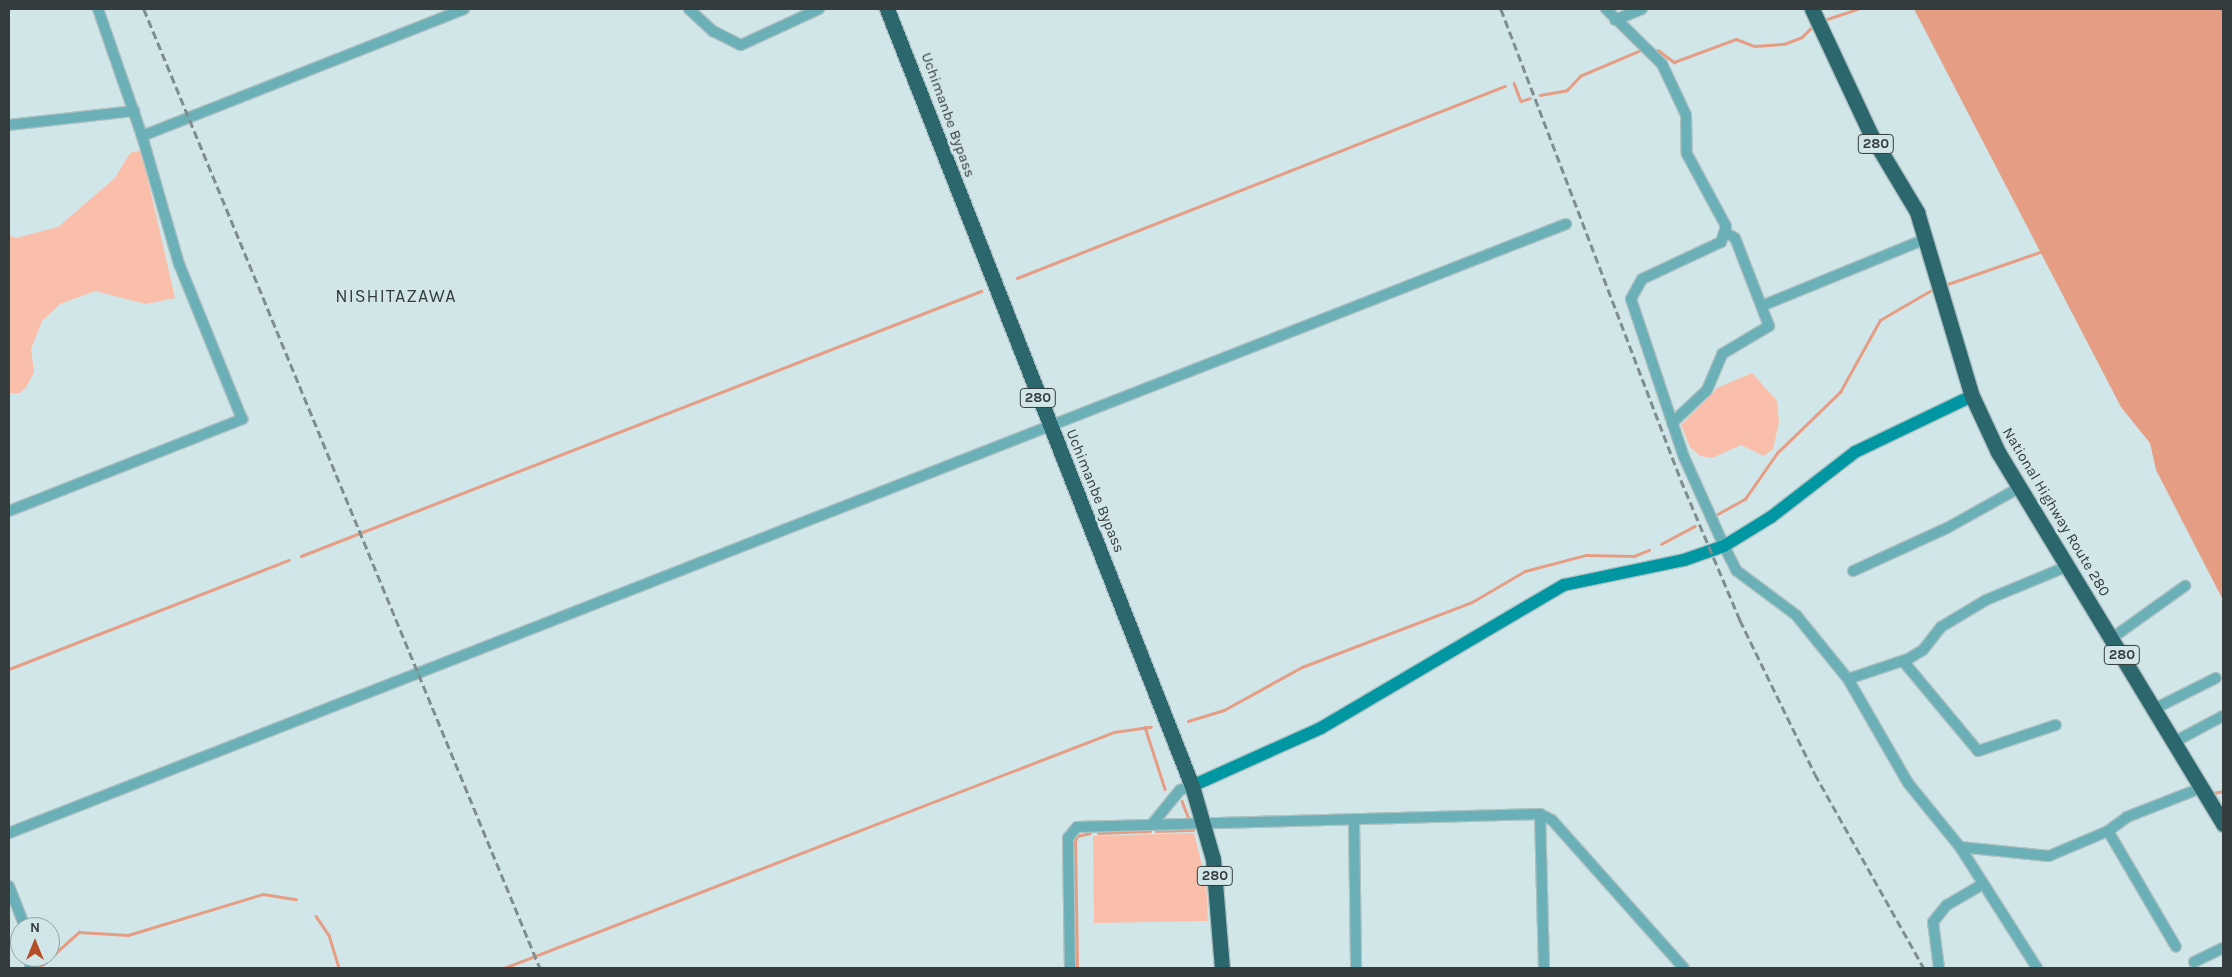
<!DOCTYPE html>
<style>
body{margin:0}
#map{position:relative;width:2232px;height:977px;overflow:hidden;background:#d1e6e8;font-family:Karla,sans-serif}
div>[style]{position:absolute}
.green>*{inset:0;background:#fabfab}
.water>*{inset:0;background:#e59d83}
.stream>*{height:2.5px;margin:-1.25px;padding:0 1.25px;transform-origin:1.25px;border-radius:1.25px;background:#e59d83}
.roads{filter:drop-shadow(1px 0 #aec1c2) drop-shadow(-1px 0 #aec1c2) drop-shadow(0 1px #aec1c2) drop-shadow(0 -1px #aec1c2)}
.street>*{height:10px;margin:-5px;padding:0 5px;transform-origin:5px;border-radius:5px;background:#6cb0b7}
.secondary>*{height:12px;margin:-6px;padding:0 6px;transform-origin:6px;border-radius:6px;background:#0097a2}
.highway>*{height:15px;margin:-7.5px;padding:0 7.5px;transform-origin:7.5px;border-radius:7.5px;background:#2b676d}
.rail>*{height:2.5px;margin-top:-1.25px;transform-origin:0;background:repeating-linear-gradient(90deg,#7f8d8f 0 8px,transparent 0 12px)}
span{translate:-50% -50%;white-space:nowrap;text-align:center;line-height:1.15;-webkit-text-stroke:5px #d1e6e8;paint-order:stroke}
.shield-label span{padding:1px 4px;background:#d1e6e8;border:1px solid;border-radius:4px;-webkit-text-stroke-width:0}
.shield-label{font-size:14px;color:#343c3d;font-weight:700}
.street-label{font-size:15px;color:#343c3d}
.quarter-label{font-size:18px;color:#343c3d;letter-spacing:1px}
.frame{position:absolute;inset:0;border:10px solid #343c3d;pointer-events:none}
.north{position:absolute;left:10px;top:917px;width:50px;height:50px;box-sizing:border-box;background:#d1e6e8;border:1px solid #92a2a4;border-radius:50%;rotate:0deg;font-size:14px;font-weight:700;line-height:20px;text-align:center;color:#343c3d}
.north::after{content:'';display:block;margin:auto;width:18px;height:22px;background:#b54e27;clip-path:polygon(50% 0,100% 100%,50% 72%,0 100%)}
</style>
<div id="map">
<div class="green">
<i style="clip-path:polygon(141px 150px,175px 298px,146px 304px,95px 291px,60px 304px,42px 321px,31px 349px,34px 372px,27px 386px,20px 393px,9px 393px,9px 235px,16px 238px,58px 227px,115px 178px,130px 153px)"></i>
<i style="clip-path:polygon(1752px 373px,1777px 401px,1779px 422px,1773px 449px,1764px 456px,1741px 445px,1712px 458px,1700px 456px,1690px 447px,1681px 425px,1717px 388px)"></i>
<i style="clip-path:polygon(1194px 833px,1206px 881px,1208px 921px,1094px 923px,1093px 836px)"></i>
</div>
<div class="water">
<i style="clip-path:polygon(1914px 9px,2223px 9px,2223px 600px,2156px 470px,2150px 443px,2121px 407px)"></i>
</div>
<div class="stream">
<i style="left:1827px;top:19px;width:32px;rotate:-18deg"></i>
<i style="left:1658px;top:50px;width:20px;rotate:37deg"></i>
<i style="left:1674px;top:62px;width:66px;rotate:-20.4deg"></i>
<i style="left:1736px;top:39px;width:19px;rotate:21deg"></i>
<i style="left:1754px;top:46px;width:30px;rotate:-4deg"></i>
<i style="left:1784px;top:44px;width:19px;rotate:-21deg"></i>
<i style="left:1802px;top:37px;width:14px;rotate:-45deg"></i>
<i style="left:1514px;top:83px;width:19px;rotate:69deg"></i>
<i style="left:1521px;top:101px;width:9px;rotate:-18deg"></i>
<i style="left:1540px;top:95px;width:27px;rotate:-10deg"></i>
<i style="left:1567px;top:90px;width:19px;rotate:-47deg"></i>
<i style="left:1580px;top:76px;width:66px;rotate:-23.1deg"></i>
<i style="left:1017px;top:278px;width:524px;rotate:-21.48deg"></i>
<i style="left:1945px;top:285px;width:101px;rotate:-19.2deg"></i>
<i style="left:1714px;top:516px;width:35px;rotate:-29deg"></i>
<i style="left:1745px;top:499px;width:56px;rotate:-55.2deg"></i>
<i style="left:1777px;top:453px;width:88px;rotate:-44.1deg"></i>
<i style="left:1840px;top:392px;width:82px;rotate:-60.9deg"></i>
<i style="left:1880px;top:320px;width:64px;rotate:-30.2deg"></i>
<i style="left:1661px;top:544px;width:38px;rotate:-28deg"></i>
<i style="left:301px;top:556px;width:730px;rotate:-21.29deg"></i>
<i style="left:9px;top:669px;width:300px;rotate:-21.3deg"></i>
<i style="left:1188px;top:721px;width:38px;rotate:-17deg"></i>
<i style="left:1224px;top:710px;width:89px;rotate:-28.9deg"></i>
<i style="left:1302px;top:667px;width:182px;rotate:-20.9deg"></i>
<i style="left:1472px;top:602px;width:61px;rotate:-30.3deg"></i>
<i style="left:1525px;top:571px;width:63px;rotate:-14.7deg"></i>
<i style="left:1586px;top:555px;width:48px;rotate:1.2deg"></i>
<i style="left:1634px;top:556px;width:16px;rotate:-22deg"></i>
<i style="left:1145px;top:727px;width:65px;rotate:72.1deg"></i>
<i style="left:2213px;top:793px;width:10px;rotate:-11deg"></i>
<i style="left:1182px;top:801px;width:19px;rotate:69deg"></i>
<i style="left:1156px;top:831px;width:37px;rotate:-2deg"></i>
<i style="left:1098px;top:833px;width:52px;rotate:-2.2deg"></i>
<i style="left:316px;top:916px;width:23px;rotate:56deg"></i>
<i style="left:329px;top:935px;width:34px;rotate:73deg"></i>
<i style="left:39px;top:968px;width:54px;rotate:-42deg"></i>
<i style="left:79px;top:932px;width:49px;rotate:3.5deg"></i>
<i style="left:128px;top:935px;width:141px;rotate:-16.9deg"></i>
<i style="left:263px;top:894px;width:33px;rotate:9deg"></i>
<i style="left:504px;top:968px;width:654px;rotate:-21.15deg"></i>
<i style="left:1114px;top:732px;width:37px;rotate:-8deg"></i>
<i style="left:1077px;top:968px;width:126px;rotate:-90.9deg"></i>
<i style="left:1075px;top:842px;width:6px;rotate:-72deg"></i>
<i style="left:1077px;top:836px;width:13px;rotate:-13deg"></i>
</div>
<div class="roads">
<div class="street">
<i style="left:689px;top:9px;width:33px;rotate:43deg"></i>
<i style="left:713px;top:31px;width:31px;rotate:27deg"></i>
<i style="left:741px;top:45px;width:86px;rotate:-24.8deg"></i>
<i style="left:1606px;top:9px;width:78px;rotate:44.5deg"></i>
<i style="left:1662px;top:64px;width:56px;rotate:64.8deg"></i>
<i style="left:1686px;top:115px;width:39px;rotate:89deg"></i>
<i style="left:1687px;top:154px;width:82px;rotate:61.6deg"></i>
<i style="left:1726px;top:226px;width:17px;rotate:107deg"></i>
<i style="left:1721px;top:242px;width:87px;rotate:154.9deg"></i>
<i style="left:1642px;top:279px;width:23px;rotate:119deg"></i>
<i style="left:1631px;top:299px;width:167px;rotate:71.5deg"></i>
<i style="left:1684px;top:457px;width:98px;rotate:65.8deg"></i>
<i style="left:1724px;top:546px;width:28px;rotate:63deg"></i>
<i style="left:1737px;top:571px;width:74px;rotate:36.7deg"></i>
<i style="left:1796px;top:615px;width:82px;rotate:50.9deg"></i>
<i style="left:1848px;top:679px;width:120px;rotate:60deg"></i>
<i style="left:1908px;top:783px;width:82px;rotate:50.9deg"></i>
<i style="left:1960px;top:847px;width:143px;rotate:57.5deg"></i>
<i style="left:1615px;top:20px;width:29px;rotate:-22deg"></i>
<i style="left:9px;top:125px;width:126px;rotate:-6.4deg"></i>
<i style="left:142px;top:136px;width:346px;rotate:-21.5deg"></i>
<i style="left:1764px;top:305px;width:175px;rotate:-22.2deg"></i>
<i style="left:1672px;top:423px;width:48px;rotate:-43.3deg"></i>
<i style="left:1707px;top:390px;width:39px;rotate:-67deg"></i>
<i style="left:1722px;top:354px;width:55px;rotate:-30.8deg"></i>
<i style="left:1769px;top:326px;width:94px;rotate:-111.1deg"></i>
<i style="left:1735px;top:238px;width:10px;rotate:-151deg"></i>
<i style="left:9px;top:511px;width:251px;rotate:-21.5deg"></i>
<i style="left:242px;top:419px;width:167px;rotate:-112.1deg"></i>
<i style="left:179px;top:264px;width:133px;rotate:-106.1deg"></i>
<i style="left:142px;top:136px;width:134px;rotate:-109.1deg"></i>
<i style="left:1853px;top:571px;width:103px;rotate:-24.6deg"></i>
<i style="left:1947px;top:528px;width:82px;rotate:-29.1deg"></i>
<i style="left:2112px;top:638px;width:90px;rotate:-35.5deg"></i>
<i style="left:1903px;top:661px;width:117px;rotate:50.2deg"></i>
<i style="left:1978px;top:751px;width:82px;rotate:-18.4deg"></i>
<i style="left:1848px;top:679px;width:63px;rotate:-18.4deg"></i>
<i style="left:1908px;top:659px;width:17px;rotate:-31deg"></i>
<i style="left:1923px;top:650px;width:29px;rotate:-52deg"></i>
<i style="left:1941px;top:627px;width:52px;rotate:-31deg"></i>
<i style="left:1986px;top:600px;width:89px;rotate:-22.5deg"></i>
<i style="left:2154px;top:709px;width:69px;rotate:-26.6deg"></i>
<i style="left:2174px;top:742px;width:55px;rotate:-28deg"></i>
<i style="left:1540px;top:814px;width:154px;rotate:88.5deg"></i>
<i style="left:1354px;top:819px;width:149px;rotate:89.2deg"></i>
<i style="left:1153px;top:823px;width:43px;rotate:-50.7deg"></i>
<i style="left:1180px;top:790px;width:13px;rotate:-18deg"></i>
<i style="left:2108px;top:831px;width:134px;rotate:59.6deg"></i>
<i style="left:9px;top:833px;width:1672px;rotate:-21.36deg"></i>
<i style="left:1960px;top:847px;width:89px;rotate:5.8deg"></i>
<i style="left:2049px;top:856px;width:64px;rotate:-23deg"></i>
<i style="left:2108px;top:831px;width:24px;rotate:-36deg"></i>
<i style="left:2127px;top:817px;width:79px;rotate:-21.4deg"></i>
<i style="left:9px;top:886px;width:44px;rotate:68.7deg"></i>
<i style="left:2194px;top:962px;width:32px;rotate:-26deg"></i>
<i style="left:30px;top:968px;width:11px;rotate:-85deg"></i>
<i style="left:1070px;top:968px;width:130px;rotate:-90.9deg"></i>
<i style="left:1068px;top:838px;width:14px;rotate:-51deg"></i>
<i style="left:1077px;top:827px;width:463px;rotate:-1.6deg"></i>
<i style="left:1540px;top:814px;width:13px;rotate:27deg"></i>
<i style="left:1552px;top:820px;width:198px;rotate:48.3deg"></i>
<i style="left:1939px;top:968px;width:46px;rotate:-97.4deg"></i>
<i style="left:1933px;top:922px;width:22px;rotate:-51deg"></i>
<i style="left:1947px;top:905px;width:42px;rotate:-30.3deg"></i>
</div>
<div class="secondary">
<i style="left:1192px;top:786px;width:141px;rotate:-24.2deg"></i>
<i style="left:1321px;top:728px;width:282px;rotate:-30.5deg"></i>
<i style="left:1564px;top:585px;width:123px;rotate:-11.8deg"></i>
<i style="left:1684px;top:560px;width:42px;rotate:-19.3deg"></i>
<i style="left:1724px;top:546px;width:55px;rotate:-31.7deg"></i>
<i style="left:1771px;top:517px;width:106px;rotate:-37.7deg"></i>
<i style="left:1855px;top:452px;width:130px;rotate:-25.6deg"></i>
</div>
<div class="highway">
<i style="left:887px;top:9px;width:835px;rotate:68.57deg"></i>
<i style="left:1192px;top:786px;width:76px;rotate:74deg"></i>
<i style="left:1213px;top:859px;width:109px;rotate:85.3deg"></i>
<i style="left:1812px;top:9px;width:139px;rotate:64.9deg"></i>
<i style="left:1871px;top:135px;width:90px;rotate:59.1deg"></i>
<i style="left:1917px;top:212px;width:192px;rotate:73.4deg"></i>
<i style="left:1972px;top:396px;width:62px;rotate:65.1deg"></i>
<i style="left:1998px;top:452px;width:435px;rotate:58.8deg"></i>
</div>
</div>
<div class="rail">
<i style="left:144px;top:9px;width:1038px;rotate:67.56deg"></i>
<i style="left:1501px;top:9px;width:504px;rotate:69.08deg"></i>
<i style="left:1681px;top:480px;width:152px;rotate:67.1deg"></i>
<i style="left:1740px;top:620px;width:171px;rotate:64deg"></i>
<i style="left:1815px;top:774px;width:223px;rotate:60.7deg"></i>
</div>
<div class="shield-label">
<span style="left:1876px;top:144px">280</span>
<span style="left:1038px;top:398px">280</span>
<span style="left:2122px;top:655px">280</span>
<span style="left:1215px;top:876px">280</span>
</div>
<div class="street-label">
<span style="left:948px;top:115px;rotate:70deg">Uchimanbe Bypass</span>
<span style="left:1095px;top:491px;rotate:68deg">Uchimanbe Bypass</span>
<span style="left:2056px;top:512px;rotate:59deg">National Highway Route 280</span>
</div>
<div class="quarter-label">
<span style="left:396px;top:296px">NISHITAZAWA</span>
</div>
<div class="frame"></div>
<div class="north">N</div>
</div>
